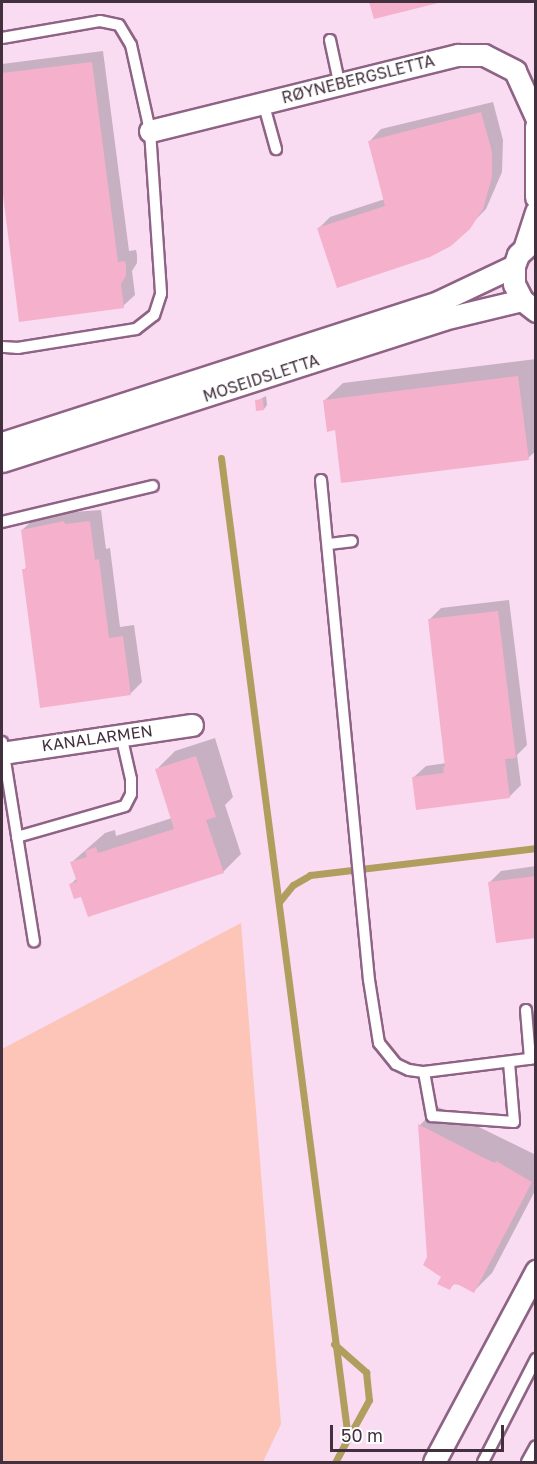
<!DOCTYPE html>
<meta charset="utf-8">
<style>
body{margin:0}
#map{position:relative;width:537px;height:1464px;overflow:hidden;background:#f9dcf2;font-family:"Golos Text",sans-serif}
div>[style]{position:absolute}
.green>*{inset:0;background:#fcc5b7}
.shadow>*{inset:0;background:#0003}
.stream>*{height:7px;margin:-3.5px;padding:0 3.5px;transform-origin:3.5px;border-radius:3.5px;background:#af9e5e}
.building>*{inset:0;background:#f5b1cb}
.roads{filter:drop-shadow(2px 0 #8e6385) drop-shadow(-2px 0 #8e6385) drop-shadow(0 2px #8e6385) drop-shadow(0 -2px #8e6385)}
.lane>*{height:10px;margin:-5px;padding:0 5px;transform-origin:5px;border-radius:5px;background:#fff}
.street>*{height:21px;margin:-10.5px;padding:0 10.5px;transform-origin:10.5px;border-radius:10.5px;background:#fff}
span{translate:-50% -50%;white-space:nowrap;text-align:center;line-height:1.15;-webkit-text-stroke:4.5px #fff;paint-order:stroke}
.street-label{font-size:16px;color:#43303f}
.frame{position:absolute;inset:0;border:3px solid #43303f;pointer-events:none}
.scale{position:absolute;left:330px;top:1425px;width:174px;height:27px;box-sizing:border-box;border:3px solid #43303f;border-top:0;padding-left:8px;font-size:18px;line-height:21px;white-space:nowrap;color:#43303f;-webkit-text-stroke:4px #fff;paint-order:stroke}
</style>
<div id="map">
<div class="green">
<i style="clip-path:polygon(241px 923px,281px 1424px,263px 1462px,2px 1462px,2px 1049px)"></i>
</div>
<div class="shadow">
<i style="clip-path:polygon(371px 2px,439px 2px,375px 18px)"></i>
<i style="clip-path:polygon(103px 51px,129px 251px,136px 250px,137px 255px,137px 263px,132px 271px,135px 295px,123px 306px,20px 320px,2px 176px,2px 64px)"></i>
<i style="clip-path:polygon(493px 102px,503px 140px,502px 172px,486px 209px,451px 245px,319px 228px,330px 217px,385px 199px,370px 141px,381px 129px)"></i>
<i style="clip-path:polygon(536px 359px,536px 451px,528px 458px,336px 429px,324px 401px,343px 383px)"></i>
<i style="clip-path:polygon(266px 396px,267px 405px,264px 409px,257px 401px)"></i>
<i style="clip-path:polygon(101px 510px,106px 549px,110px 548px,120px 627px,134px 625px,142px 682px,130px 694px,24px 570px,27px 566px,22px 530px,34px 519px,56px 516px,59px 513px)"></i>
<i style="clip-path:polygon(509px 600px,527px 745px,517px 755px,521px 785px,509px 797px,414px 777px,426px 766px,447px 763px,429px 620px,441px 608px)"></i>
<i style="clip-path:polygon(215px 738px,233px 797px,225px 805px,241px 854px,223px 872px,70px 885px,77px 878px,72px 862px,105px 833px,115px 830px,116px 836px,172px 818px,157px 769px,175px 751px)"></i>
<i style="clip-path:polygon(536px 866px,536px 936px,489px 883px,501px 871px)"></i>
<i style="clip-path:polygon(438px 1107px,536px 1155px,536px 1189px,492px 1273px,474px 1291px,455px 1283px,450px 1288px,428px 1257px,420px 1125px)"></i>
</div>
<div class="stream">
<i style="left:221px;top:458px;width:988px;rotate:82.62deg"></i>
<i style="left:348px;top:1438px;width:27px;rotate:118deg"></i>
<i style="left:279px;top:902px;width:22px;rotate:-51deg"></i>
<i style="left:293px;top:885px;width:20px;rotate:-30deg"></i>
<i style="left:310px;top:875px;width:228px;rotate:-6.8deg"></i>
<i style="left:334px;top:1344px;width:43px;rotate:41.2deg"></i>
<i style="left:366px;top:1372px;width:28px;rotate:84deg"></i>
<i style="left:369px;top:1400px;width:43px;rotate:118.9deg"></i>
</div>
<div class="building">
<i style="clip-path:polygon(369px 2px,442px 2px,374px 19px)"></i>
<i style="clip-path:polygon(92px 62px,118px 262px,125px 261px,126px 267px,126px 276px,121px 284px,124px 308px,19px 322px,2px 187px,2px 73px)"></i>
<i style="clip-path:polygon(481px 112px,492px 152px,492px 177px,483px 209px,470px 229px,451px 246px,430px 257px,337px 288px,317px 228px,385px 206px,368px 141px)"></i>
<i style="clip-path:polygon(518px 376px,529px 460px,341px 483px,335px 430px,327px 432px,323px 400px)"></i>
<i style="clip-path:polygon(263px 399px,264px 410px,256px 411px,255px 400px)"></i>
<i style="clip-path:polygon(64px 521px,65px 524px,90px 521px,95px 560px,99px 559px,109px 638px,123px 636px,131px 695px,40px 708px,22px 569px,26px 569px,21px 530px)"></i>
<i style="clip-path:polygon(498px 611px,516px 758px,505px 759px,510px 798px,416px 810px,412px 777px,444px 773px,443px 767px,445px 767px,428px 619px)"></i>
<i style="clip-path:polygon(196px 756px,216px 817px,206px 820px,224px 873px,88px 917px,81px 897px,74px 899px,69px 884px,77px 882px,70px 862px,87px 857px,85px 851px,96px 847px,98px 853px,174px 829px,155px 769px)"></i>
<i style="clip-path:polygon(536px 876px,536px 938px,496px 943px,488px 882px)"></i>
<i style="clip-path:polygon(418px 1124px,480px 1156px,495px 1163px,496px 1161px,532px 1182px,474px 1293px,459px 1285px,453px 1284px,450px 1290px,437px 1284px,441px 1277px,423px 1265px,427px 1257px)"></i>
</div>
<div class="roads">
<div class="lane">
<i style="left:2px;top:38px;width:99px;rotate:-9.8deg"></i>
<i style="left:100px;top:21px;width:19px;rotate:12deg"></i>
<i style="left:119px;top:25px;width:23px;rotate:59deg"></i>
<i style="left:131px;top:45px;width:88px;rotate:77.5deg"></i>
<i style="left:150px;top:131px;width:163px;rotate:86.1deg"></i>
<i style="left:161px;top:294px;width:22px;rotate:108deg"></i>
<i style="left:154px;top:315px;width:23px;rotate:142deg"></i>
<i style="left:136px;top:329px;width:120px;rotate:170.9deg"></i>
<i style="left:18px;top:348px;width:16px;rotate:-176deg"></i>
<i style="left:330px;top:40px;width:43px;rotate:77.9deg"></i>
<i style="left:263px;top:102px;width:49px;rotate:74.5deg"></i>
<i style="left:321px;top:480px;width:502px;rotate:84.52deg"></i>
<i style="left:369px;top:980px;width:64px;rotate:81deg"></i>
<i style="left:379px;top:1043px;width:27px;rotate:51deg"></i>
<i style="left:396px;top:1064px;width:14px;rotate:25deg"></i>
<i style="left:409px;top:1070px;width:15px;rotate:8deg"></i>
<i style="left:424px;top:1072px;width:113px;rotate:-7.1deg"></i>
<i style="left:2px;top:522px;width:155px;rotate:-13.4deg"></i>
<i style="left:329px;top:544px;width:23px;rotate:-7deg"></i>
<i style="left:2px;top:742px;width:202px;rotate:80.9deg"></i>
<i style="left:17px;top:837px;width:112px;rotate:-16deg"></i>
<i style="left:125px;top:806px;width:13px;rotate:-63deg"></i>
<i style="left:131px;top:794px;width:15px;rotate:-90deg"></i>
<i style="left:131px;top:779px;width:45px;rotate:-102.8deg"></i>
<i style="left:526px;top:1010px;width:49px;rotate:85.3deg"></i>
<i style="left:424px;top:1072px;width:45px;rotate:79.7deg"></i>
<i style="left:432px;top:1116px;width:82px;rotate:4.2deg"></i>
<i style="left:514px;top:1122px;width:60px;rotate:-94.8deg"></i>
<i style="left:483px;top:1462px;width:116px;rotate:-62.8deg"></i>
<i style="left:527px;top:1462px;width:18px;rotate:-61deg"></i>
</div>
<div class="street">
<i style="left:536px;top:126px;width:71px;rotate:90deg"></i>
<i style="left:150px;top:131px;width:317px;rotate:-13.9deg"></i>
<i style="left:458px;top:55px;width:26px"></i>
<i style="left:484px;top:55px;width:35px;rotate:27deg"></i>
<i style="left:515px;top:71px;width:51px;rotate:65.5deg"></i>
<i style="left:536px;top:238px;width:25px;rotate:137deg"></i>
<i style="left:518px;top:255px;width:12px;rotate:110deg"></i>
<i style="left:514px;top:266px;width:18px;rotate:90deg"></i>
<i style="left:514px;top:284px;width:18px;rotate:63deg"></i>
<i style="left:522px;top:300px;width:18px;rotate:38deg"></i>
<i style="left:525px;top:246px;width:36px;rotate:-72deg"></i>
<i style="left:2px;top:443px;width:458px;rotate:-17.9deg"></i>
<i style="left:438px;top:302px;width:84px;rotate:-25.3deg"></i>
<i style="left:2px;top:461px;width:463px;rotate:-17.8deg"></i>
<i style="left:443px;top:319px;width:81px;rotate:-13.5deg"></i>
<i style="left:2px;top:753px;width:192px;rotate:-8.4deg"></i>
<i style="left:434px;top:1462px;width:217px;rotate:-61.9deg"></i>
</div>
</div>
<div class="street-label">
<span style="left:358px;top:79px;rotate:-14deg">RØYNEBERGSLETTA</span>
<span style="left:261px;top:378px;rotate:-18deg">MOSEIDSLETTA</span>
<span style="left:97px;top:738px;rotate:-8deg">KANALARMEN</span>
</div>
<div class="frame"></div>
<div class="scale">50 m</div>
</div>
